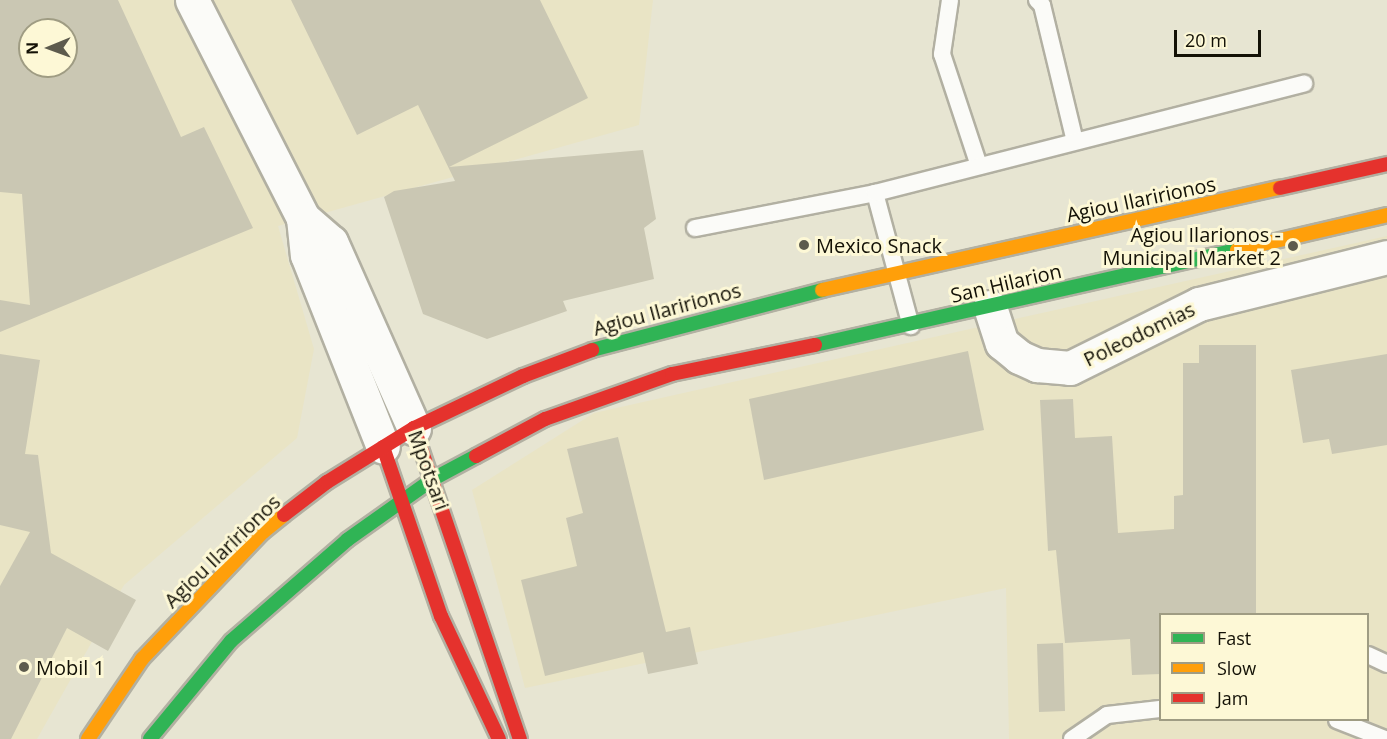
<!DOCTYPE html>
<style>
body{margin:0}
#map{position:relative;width:1387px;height:739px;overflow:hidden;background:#e7e5d2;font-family:"Open Sans",sans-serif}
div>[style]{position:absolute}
.built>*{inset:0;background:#e9e4c5}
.building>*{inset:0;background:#cac7b3}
.roads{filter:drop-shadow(2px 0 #b2b0a2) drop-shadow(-2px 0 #b2b0a2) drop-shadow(0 2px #b2b0a2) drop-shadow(0 -2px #b2b0a2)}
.lane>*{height:16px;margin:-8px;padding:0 8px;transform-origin:8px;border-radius:8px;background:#fbfbf8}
.street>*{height:33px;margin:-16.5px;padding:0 16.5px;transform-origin:16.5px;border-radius:16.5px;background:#fbfbf8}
.fast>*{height:14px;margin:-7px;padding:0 7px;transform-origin:7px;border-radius:7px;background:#30b455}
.slow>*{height:14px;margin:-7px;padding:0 7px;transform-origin:7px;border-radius:7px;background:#ff9f0a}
.jam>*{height:14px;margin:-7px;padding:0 7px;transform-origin:7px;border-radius:7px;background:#e5322d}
.dots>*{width:16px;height:16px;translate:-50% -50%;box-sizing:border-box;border:3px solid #fdf8d6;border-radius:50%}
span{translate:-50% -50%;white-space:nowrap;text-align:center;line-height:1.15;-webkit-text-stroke:6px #fdf8d6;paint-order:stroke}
.street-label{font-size:20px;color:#131106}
.poi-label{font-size:20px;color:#131106}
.right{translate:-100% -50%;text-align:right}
.left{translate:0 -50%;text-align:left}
.legend{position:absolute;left:1159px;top:613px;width:210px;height:108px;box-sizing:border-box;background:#fdf8d6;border:2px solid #9f9c83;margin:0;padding:8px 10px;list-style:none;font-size:18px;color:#131106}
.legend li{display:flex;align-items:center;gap:12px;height:30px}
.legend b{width:30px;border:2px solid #9f9c83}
.north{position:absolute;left:18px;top:18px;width:60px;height:60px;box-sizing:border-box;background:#fdf8d6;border:2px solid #9f9c83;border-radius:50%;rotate:269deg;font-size:16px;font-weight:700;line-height:24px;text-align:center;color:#131106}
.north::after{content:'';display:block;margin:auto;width:21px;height:27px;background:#5d5b4d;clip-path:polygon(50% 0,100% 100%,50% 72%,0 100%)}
.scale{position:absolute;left:1174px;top:30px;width:87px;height:27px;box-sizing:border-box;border:3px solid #131106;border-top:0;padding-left:8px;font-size:18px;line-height:21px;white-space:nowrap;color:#131106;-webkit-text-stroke:4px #fdf8d6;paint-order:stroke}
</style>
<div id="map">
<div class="built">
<i style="clip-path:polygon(evenodd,0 0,653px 0,639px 125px,278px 226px,314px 349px,297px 438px,124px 585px,37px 739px,0 739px,0 0,30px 30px,66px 30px,66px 66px,30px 66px,30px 30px)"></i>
<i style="clip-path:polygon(evenodd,1387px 236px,1387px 739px,1009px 739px,1006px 588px,525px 688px,472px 490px,594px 413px,1387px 236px,1160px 614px,1368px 614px,1368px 720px,1160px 720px,1160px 614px)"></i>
</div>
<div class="building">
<i style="clip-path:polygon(evenodd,0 0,118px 0,181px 137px,204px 127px,253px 228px,0 332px,0 300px,30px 305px,22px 194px,0 192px,0 0,30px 30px,66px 30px,66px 66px,30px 66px,30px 30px)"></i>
<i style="clip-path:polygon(291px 0,540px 0,588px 98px,449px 167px,643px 150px,656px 219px,644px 228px,654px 279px,563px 301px,567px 311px,487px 339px,423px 314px,384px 197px,394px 191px,455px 181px,418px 105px,357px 135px)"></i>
<i style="clip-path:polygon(1199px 345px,1256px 345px,1256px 615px,1161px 615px,1161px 674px,1132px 675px,1130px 639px,1065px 643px,1056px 550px,1048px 551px,1040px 400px,1073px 399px,1075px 438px,1112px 436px,1118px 533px,1174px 529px,1174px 496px,1183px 495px,1183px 363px,1199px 363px)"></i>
<i style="clip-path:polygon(968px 351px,984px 430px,764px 480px,749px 399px)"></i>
<i style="clip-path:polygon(0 354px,40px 360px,25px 454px,38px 455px,51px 553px,136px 600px,108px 651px,67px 628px,11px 739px,0 739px,0 586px,30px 532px,0 525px)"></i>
<i style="clip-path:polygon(1387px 354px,1387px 445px,1332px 454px,1329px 439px,1303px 443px,1291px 370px)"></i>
<i style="clip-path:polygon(618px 437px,666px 632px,690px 627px,698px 664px,648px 674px,643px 652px,545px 676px,521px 580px,577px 566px,566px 518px,583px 513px,567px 449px)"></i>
<i style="clip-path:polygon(1063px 643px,1065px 711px,1039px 712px,1037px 644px)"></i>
</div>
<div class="roads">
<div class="lane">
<i style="left:950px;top:0;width:55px;rotate:98.4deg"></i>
<i style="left:942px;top:54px;width:118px;rotate:71.7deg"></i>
<i style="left:1037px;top:0;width:7px;rotate:45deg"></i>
<i style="left:1042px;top:5px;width:140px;rotate:76.4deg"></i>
<i style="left:875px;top:193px;width:138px;rotate:74.9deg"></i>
<i style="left:695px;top:228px;width:183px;rotate:-11deg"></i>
<i style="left:875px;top:193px;width:443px;rotate:-14.3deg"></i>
<i style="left:1368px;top:655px;width:21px;rotate:25deg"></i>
<i style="left:1337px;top:720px;width:52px;rotate:21.6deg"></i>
<i style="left:1072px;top:739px;width:42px;rotate:-34.4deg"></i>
<i style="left:1107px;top:715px;width:53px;rotate:-6.5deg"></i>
</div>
<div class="street">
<i style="left:192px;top:0;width:245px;rotate:63deg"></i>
<i style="left:303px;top:218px;width:37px;rotate:41deg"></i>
<i style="left:331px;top:242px;width:204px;rotate:66deg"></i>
<i style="left:303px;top:218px;width:37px;rotate:84deg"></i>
<i style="left:307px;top:255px;width:206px;rotate:68.4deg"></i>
<i style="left:990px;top:307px;width:38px;rotate:72deg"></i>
<i style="left:1002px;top:343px;width:22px;rotate:39deg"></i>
<i style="left:1019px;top:357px;width:20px;rotate:24deg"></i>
<i style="left:1037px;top:365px;width:33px;rotate:5deg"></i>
<i style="left:1070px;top:368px;width:144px;rotate:-26.4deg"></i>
<i style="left:1199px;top:304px;width:194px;rotate:-14deg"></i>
</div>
<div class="fast">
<i style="left:815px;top:345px;width:433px;rotate:-12.7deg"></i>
<i style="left:592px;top:350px;width:238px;rotate:-14.6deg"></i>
<i style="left:150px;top:739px;width:127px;rotate:-50.4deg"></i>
<i style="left:231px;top:641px;width:154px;rotate:-41deg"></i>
<i style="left:347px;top:540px;width:105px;rotate:-35.3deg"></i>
<i style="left:433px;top:479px;width:49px;rotate:-28.1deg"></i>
</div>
<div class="slow">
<i style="left:1237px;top:250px;width:154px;rotate:-13.1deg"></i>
<i style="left:822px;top:290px;width:469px;rotate:-12.6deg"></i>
<i style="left:88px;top:739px;width:97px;rotate:-56deg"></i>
<i style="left:142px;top:659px;width:175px;rotate:-46.4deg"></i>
<i style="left:263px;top:532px;width:27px;rotate:-39deg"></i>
</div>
<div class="jam">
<i style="left:1280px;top:188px;width:110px;rotate:-12.6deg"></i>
<i style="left:414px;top:428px;width:329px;rotate:71.2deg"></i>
<i style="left:383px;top:447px;width:179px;rotate:71.1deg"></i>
<i style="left:441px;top:616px;width:136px;rotate:64.8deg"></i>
<i style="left:476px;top:456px;width:78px;rotate:-28.2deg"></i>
<i style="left:545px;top:419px;width:135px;rotate:-19.5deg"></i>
<i style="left:672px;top:374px;width:146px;rotate:-11.5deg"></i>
<i style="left:284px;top:515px;width:54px;rotate:-37.5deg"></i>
<i style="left:327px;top:482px;width:102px;rotate:-31.8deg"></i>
<i style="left:414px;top:428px;width:121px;rotate:-25.5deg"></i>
<i style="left:523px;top:376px;width:74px;rotate:-20.6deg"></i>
</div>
</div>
<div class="dots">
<i style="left:804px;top:245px;background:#5d5b4d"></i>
<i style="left:1293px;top:246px;background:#5d5b4d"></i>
<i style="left:24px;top:667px;background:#5d5b4d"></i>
</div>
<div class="street-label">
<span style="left:1141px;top:199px;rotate:-12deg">Agiou Ilaririonos</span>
<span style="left:1006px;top:283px;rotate:-13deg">San Hilarion</span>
<span style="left:667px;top:309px;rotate:-15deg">Agiou Ilaririonos</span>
<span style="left:1139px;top:334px;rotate:-26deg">Poleodomias</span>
<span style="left:429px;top:470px;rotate:70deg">Mpotsari</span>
<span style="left:222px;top:551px;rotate:-44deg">Agiou Ilaririonos</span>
</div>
<div class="poi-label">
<span class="right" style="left:1281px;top:246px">Agiou Ilarionos -<br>Municipal Market 2</span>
<span class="left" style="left:816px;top:245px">Mexico Snack</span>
<span class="left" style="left:36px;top:667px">Mobil 1</span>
</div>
<ul class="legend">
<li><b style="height:8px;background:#30b455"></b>Fast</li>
<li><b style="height:8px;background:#ff9f0a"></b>Slow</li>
<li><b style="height:8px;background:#e5322d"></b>Jam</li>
</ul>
<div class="north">N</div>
<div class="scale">20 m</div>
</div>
